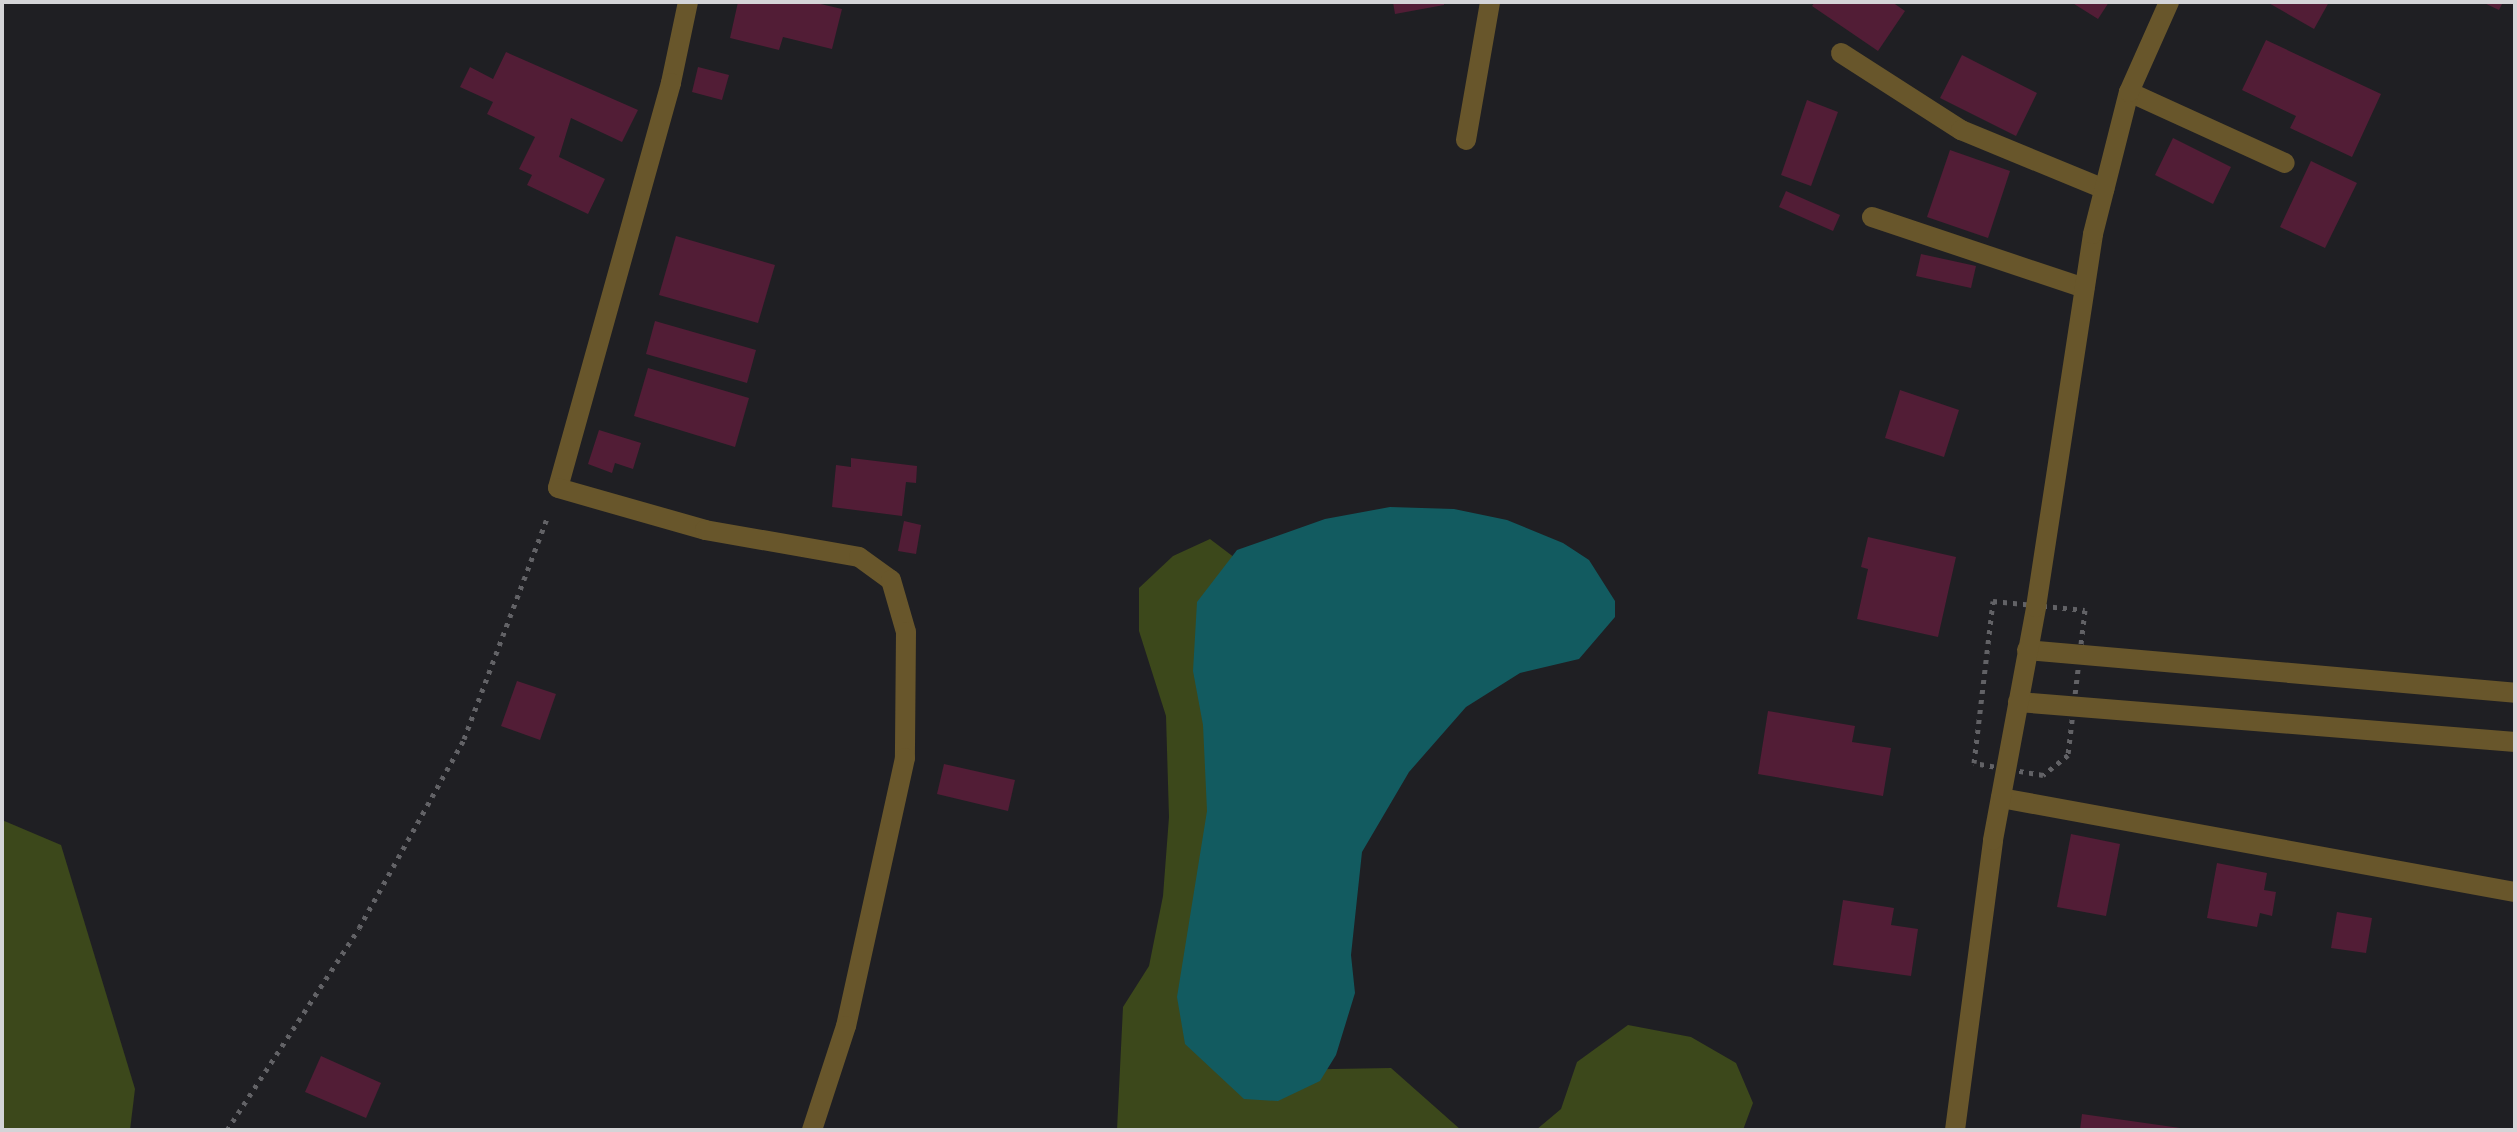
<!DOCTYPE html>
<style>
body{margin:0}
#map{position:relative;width:2517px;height:1132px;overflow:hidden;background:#1f1f23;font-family:Mulish,sans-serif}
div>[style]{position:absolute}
.green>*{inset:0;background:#3c481b}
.water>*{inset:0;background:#125b60}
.building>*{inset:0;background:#521d36}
.path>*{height:5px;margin-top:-2.5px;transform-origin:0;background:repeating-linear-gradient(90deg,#626266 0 4px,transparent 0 10px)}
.minor>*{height:20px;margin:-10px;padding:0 10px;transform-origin:10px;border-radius:10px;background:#68562b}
span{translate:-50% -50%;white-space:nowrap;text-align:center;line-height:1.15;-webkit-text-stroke:8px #09090b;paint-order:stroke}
.frame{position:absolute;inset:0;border:4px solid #d4d4d7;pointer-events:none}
</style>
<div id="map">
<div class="green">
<i style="clip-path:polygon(1210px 539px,1280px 592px,1277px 1070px,1391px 1068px,1461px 1130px,1117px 1130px,1123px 1007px,1149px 966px,1163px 896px,1169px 817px,1166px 716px,1139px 631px,1139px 588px,1173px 556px)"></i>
<i style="clip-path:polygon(2px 820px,61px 845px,135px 1089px,130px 1130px,2px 1130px)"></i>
<i style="clip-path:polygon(1628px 1025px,1691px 1037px,1736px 1063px,1753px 1103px,1743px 1130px,1536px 1130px,1561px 1109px,1577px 1062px)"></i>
</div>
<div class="water">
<i style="clip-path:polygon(1390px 507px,1454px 509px,1507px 520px,1563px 543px,1589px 560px,1615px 601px,1615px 617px,1579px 659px,1520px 673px,1466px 707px,1409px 772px,1362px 852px,1351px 955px,1355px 993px,1336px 1055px,1320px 1081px,1278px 1101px,1244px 1099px,1185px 1044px,1177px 997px,1207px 811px,1203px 725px,1193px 671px,1197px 602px,1237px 550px,1325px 519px)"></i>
</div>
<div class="building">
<i style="clip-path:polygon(738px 2px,812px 2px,842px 9px,832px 49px,783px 37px,779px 50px,730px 38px)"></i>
<i style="clip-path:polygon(1393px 2px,1444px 2px,1444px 5px,1395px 14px)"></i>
<i style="clip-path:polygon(1815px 2px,1892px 2px,1905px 11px,1878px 51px,1812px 6px)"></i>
<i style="clip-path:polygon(2071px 2px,2109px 2px,2098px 19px)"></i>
<i style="clip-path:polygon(2267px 2px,2329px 2px,2314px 29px)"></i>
<i style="clip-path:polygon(2482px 2px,2503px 2px,2499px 10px)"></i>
<i style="clip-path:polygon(2266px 40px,2381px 94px,2352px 157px,2290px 128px,2296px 116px,2242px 90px)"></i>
<i style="clip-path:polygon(506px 52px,638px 110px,622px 142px,571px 118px,559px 157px,605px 179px,588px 214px,527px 185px,532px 175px,519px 169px,535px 137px,487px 114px,493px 102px,460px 87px,470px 67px,493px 79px)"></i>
<i style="clip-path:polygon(1962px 55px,2037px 93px,2016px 136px,1940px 98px)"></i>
<i style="clip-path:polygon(698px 67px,729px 75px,722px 100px,692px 92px)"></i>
<i style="clip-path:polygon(1807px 100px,1838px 112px,1811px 186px,1781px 175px)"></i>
<i style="clip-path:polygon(2173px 138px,2231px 167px,2213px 204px,2155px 175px)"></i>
<i style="clip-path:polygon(1950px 150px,2010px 171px,1988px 238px,1927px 217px)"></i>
<i style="clip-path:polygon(2311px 161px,2357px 183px,2325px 248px,2280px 227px)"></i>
<i style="clip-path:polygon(1786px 191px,1840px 215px,1833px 231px,1779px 207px)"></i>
<i style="clip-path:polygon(676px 236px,775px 265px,758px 323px,659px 295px)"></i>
<i style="clip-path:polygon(1921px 254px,1976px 266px,1971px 288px,1916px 276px)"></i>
<i style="clip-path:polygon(655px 321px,756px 350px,747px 383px,646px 354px)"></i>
<i style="clip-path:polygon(648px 368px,749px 398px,735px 447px,634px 416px)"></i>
<i style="clip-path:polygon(1900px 390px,1959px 410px,1944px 457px,1885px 438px)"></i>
<i style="clip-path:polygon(599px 430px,641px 443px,633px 469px,615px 463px,612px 473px,588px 464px)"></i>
<i style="clip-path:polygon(851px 458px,917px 466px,916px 483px,906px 482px,902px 516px,832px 507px,836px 465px,851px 467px)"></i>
<i style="clip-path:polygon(904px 521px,921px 525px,916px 554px,898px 551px)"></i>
<i style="clip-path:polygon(1868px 537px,1956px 557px,1938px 637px,1857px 619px,1868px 569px,1861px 567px)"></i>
<i style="clip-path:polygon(517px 681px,556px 694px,540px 740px,501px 726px)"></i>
<i style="clip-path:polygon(1768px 711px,1855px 726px,1852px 742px,1891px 748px,1883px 796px,1758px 774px)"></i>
<i style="clip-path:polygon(944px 764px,1015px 780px,1008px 811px,937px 794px)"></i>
<i style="clip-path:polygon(2071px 834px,2120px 844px,2106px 916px,2057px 907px)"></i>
<i style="clip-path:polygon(2217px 863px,2267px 873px,2264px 890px,2276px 892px,2272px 916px,2260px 913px,2257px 927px,2207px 918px)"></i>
<i style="clip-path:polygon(1843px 900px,1894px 908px,1891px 925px,1918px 929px,1911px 976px,1833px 965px)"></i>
<i style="clip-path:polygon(2337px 912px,2372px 918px,2366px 953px,2331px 948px)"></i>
<i style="clip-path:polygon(321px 1056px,381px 1083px,366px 1118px,305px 1092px)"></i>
<i style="clip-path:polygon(2082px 1114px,2180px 1128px,2180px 1130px,2080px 1130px)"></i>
</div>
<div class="path">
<i style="left:1993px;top:601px;width:92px;rotate:5.6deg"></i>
<i style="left:2085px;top:610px;width:146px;rotate:96.7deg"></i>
<i style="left:2068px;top:755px;width:32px;rotate:141deg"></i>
<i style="left:2043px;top:775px;width:70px;rotate:-170.1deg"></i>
<i style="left:1974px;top:763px;width:163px;rotate:-83.3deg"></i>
<i style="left:227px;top:1130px;width:241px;rotate:-56.8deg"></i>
<i style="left:359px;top:928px;width:216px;rotate:-60.9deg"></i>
<i style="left:464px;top:739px;width:239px;rotate:-69.4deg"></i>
</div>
<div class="minor">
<i style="left:688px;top:2px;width:83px;rotate:101.9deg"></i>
<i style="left:671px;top:83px;width:420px;rotate:105.6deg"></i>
<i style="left:558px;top:488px;width:153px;rotate:15.9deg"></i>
<i style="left:705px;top:530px;width:156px;rotate:9.9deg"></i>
<i style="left:859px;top:557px;width:39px;rotate:36deg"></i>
<i style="left:891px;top:580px;width:54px;rotate:73.9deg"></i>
<i style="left:906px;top:632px;width:126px;rotate:90.5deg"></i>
<i style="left:905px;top:758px;width:274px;rotate:102.4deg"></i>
<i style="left:846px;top:1026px;width:109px;rotate:108.1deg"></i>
<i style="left:1841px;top:53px;width:143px;rotate:32.7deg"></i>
<i style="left:1961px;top:130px;width:155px;rotate:22.4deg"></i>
<i style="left:2129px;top:92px;width:171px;rotate:24.5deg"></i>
<i style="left:1466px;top:140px;width:140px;rotate:-80.1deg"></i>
<i style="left:1872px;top:217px;width:224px;rotate:18.5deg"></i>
<i style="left:2027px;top:650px;width:490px;rotate:5deg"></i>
<i style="left:2018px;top:702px;width:499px;rotate:4.6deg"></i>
<i style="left:2001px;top:798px;width:523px;rotate:10.36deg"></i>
<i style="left:1955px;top:1130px;width:292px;rotate:-82.5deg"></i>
<i style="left:1993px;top:840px;width:237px;rotate:-79.5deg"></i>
<i style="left:2036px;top:607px;width:377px;rotate:-81.3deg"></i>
<i style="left:2093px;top:234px;width:146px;rotate:-75.8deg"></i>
<i style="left:2129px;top:92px;width:98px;rotate:-66deg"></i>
</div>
<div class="frame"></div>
</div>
